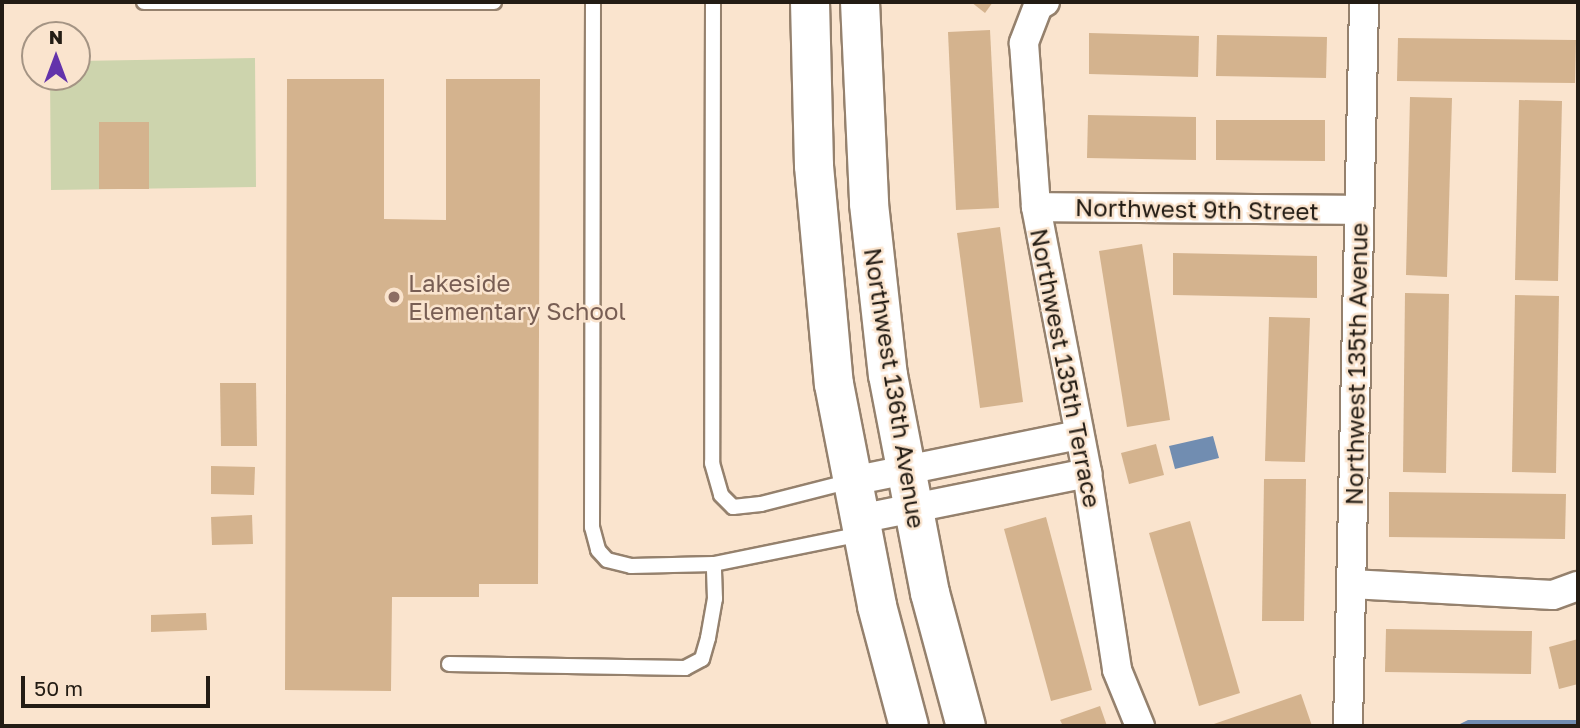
<!DOCTYPE html>
<style>
body{margin:0}
#map{position:relative;width:1580px;height:728px;overflow:hidden;background:#fae4ce;font-family:"Golos Text",sans-serif}
div>[style]{position:absolute}
.green>*{inset:0;background:#cdd4ad}
.water>*{inset:0;background:#718db1}
.building>*{inset:0;background:#d4b38e}
.roads{filter:drop-shadow(2px 0 #95816d) drop-shadow(-2px 0 #95816d) drop-shadow(0 2px #95816d) drop-shadow(0 -2px #95816d)}
.lane>*{height:14px;margin:-7px;padding:0 7px;transform-origin:7px;border-radius:7px;background:#fff}
.street>*{height:28px;margin:-14px;padding:0 14px;transform-origin:14px;border-radius:14px;background:#fff}
.secondary>*{height:38px;margin:-19px;padding:0 19px;transform-origin:19px;border-radius:19px;background:#fff}
.dots>*{width:19px;height:19px;translate:-50% -50%;box-sizing:border-box;border:4px solid #fae4ce;border-radius:50%}
span{translate:-50% -50%;white-space:nowrap;text-align:center;line-height:1.15;-webkit-text-stroke:5px #fae4ce;paint-order:stroke}
.street-label{font-size:24px;color:#231c14}
.education-label{font-size:24px;color:#785e54}
.left{translate:0 -50%;text-align:left}
.frame{position:absolute;inset:0;border:4px solid #231c14;pointer-events:none}
.north{position:absolute;left:21px;top:21px;width:70px;height:70px;box-sizing:border-box;background:#fae4ce;border:2px solid #a49484;border-radius:50%;rotate:0deg;font-size:19px;font-weight:700;line-height:28px;text-align:center;color:#231c14}
.north::after{content:'';display:block;margin:auto;width:24px;height:32px;background:#6333ab;clip-path:polygon(50% 0,100% 100%,50% 72%,0 100%)}
.scale{position:absolute;left:21px;top:676px;width:189px;height:32px;box-sizing:border-box;border:4px solid #231c14;border-top:0;padding-left:9px;font-size:21px;line-height:24px;white-space:nowrap;color:#231c14;-webkit-text-stroke:5px #fae4ce;paint-order:stroke}
</style>
<div id="map">
<div class="green">
<i style="clip-path:polygon(255px 58px,256px 187px,51px 190px,50px 77px,77px 77px,77px 61px)"></i>
</div>
<div class="water">
<i style="clip-path:polygon(1213px 436px,1219px 458px,1175px 469px,1169px 446px)"></i>
<i style="clip-path:polygon(1468px 720px,1578px 720px,1578px 726px,1456px 726px)"></i>
</div>
<div class="building">
<i style="clip-path:polygon(971px 2px,993px 2px,985px 13px)"></i>
<i style="clip-path:polygon(990px 30px,999px 208px,956px 210px,948px 32px)"></i>
<i style="clip-path:polygon(1089px 33px,1199px 36px,1198px 77px,1089px 74px)"></i>
<i style="clip-path:polygon(1217px 35px,1327px 37px,1326px 78px,1216px 76px)"></i>
<i style="clip-path:polygon(1398px 38px,1576px 40px,1575px 83px,1397px 81px)"></i>
<i style="clip-path:polygon(287px 79px,384px 79px,384px 219px,446px 220px,446px 79px,540px 79px,538px 584px,479px 584px,479px 597px,392px 597px,391px 691px,285px 690px)"></i>
<i style="clip-path:polygon(1410px 97px,1452px 98px,1447px 277px,1406px 275px)"></i>
<i style="clip-path:polygon(1519px 100px,1562px 101px,1558px 281px,1515px 280px)"></i>
<i style="clip-path:polygon(1088px 115px,1196px 117px,1196px 160px,1087px 158px)"></i>
<i style="clip-path:polygon(1216px 120px,1325px 120px,1325px 161px,1216px 160px)"></i>
<i style="clip-path:polygon(99px 122px,149px 122px,149px 189px,99px 189px)"></i>
<i style="clip-path:polygon(1000px 227px,1023px 402px,980px 408px,957px 233px)"></i>
<i style="clip-path:polygon(1142px 244px,1170px 420px,1127px 427px,1099px 251px)"></i>
<i style="clip-path:polygon(1173px 253px,1317px 256px,1317px 298px,1173px 295px)"></i>
<i style="clip-path:polygon(1405px 293px,1449px 294px,1446px 473px,1403px 472px)"></i>
<i style="clip-path:polygon(1515px 295px,1559px 296px,1556px 473px,1512px 472px)"></i>
<i style="clip-path:polygon(1269px 317px,1310px 318px,1305px 462px,1265px 461px)"></i>
<i style="clip-path:polygon(220px 383px,256px 383px,257px 446px,221px 446px)"></i>
<i style="clip-path:polygon(1156px 444px,1164px 475px,1129px 484px,1121px 453px)"></i>
<i style="clip-path:polygon(211px 466px,255px 467px,254px 495px,211px 494px)"></i>
<i style="clip-path:polygon(1264px 479px,1306px 479px,1304px 621px,1262px 621px)"></i>
<i style="clip-path:polygon(1389px 492px,1566px 494px,1565px 539px,1389px 537px)"></i>
<i style="clip-path:polygon(252px 515px,253px 544px,212px 545px,211px 517px)"></i>
<i style="clip-path:polygon(1046px 517px,1092px 690px,1051px 701px,1004px 529px)"></i>
<i style="clip-path:polygon(1190px 521px,1240px 693px,1199px 706px,1149px 533px)"></i>
<i style="clip-path:polygon(206px 613px,207px 630px,151px 632px,151px 615px)"></i>
<i style="clip-path:polygon(1386px 629px,1532px 631px,1531px 674px,1385px 672px)"></i>
<i style="clip-path:polygon(1578px 639px,1578px 684px,1559px 689px,1549px 647px)"></i>
<i style="clip-path:polygon(1301px 694px,1312px 726px,1208px 726px)"></i>
<i style="clip-path:polygon(1100px 706px,1107px 726px,1063px 726px,1060px 720px)"></i>
</div>
<div class="roads">
<div class="lane">
<i style="left:144px;top:2px;width:350px"></i>
<i style="left:593px;top:2px;width:525px;rotate:90.11deg"></i>
<i style="left:592px;top:527px;width:24px;rotate:75deg"></i>
<i style="left:598px;top:550px;width:13px;rotate:48deg"></i>
<i style="left:607px;top:560px;width:25px;rotate:14deg"></i>
<i style="left:631px;top:566px;width:83px;rotate:-1.4deg"></i>
<i style="left:714px;top:564px;width:151px;rotate:-11.5deg"></i>
<i style="left:713px;top:2px;width:461px;rotate:90.1deg"></i>
<i style="left:712px;top:463px;width:33px;rotate:74deg"></i>
<i style="left:721px;top:495px;width:17px;rotate:45deg"></i>
<i style="left:733px;top:507px;width:28px;rotate:-6deg"></i>
<i style="left:761px;top:504px;width:93px;rotate:-14.3deg"></i>
<i style="left:449px;top:664px;width:236px;rotate:1deg"></i>
<i style="left:685px;top:668px;width:19px;rotate:-28deg"></i>
<i style="left:702px;top:659px;width:22px;rotate:-74deg"></i>
<i style="left:708px;top:638px;width:40px;rotate:-80deg"></i>
<i style="left:715px;top:599px;width:35px;rotate:-92deg"></i>
</div>
<div class="street">
<i style="left:1045px;top:2px;width:8px;rotate:150deg"></i>
<i style="left:1038px;top:6px;width:40px;rotate:111deg"></i>
<i style="left:1024px;top:43px;width:164px;rotate:85.8deg"></i>
<i style="left:1036px;top:207px;width:271px;rotate:79.1deg"></i>
<i style="left:1087px;top:473px;width:199px;rotate:81.3deg"></i>
<i style="left:1117px;top:670px;width:61px;rotate:67.7deg"></i>
<i style="left:1036px;top:207px;width:323px;rotate:0.5deg"></i>
<i style="left:852px;top:481px;width:231px;rotate:-11.5deg"></i>
<i style="left:859px;top:519px;width:233px;rotate:-11.4deg"></i>
<i style="left:1351px;top:584px;width:202px;rotate:3.1deg"></i>
<i style="left:1553px;top:595px;width:27px;rotate:-20deg"></i>
<i style="left:1348px;top:726px;width:724px;rotate:-88.73deg"></i>
</div>
<div class="secondary">
<i style="left:810px;top:2px;width:164px;rotate:88.6deg"></i>
<i style="left:814px;top:166px;width:219px;rotate:84.8deg"></i>
<i style="left:834px;top:384px;width:226px;rotate:79deg"></i>
<i style="left:877px;top:606px;width:124px;rotate:75.1deg"></i>
<i style="left:860px;top:2px;width:202px;rotate:87.4deg"></i>
<i style="left:869px;top:204px;width:172px;rotate:83.7deg"></i>
<i style="left:888px;top:375px;width:222px;rotate:79.1deg"></i>
<i style="left:930px;top:593px;width:138px;rotate:74.9deg"></i>
</div>
</div>
<div class="dots">
<i style="left:394px;top:297px;background:#8d6e63"></i>
</div>
<div class="street-label">
<span style="left:1197px;top:209px;rotate:1deg">Northwest 9th Street</span>
<span style="left:1356px;top:364px;rotate:-89deg">Northwest 135th Avenue</span>
<span style="left:1066px;top:368px;rotate:79deg">Northwest 135th Terrace</span>
<span style="left:895px;top:388px;rotate:81deg">Northwest 136th Avenue</span>
</div>
<div class="education-label">
<span class="left" style="left:408px;top:297px">Lakeside<br>Elementary School</span>
</div>
<div class="frame"></div>
<div class="north">N</div>
<div class="scale">50 m</div>
</div>
